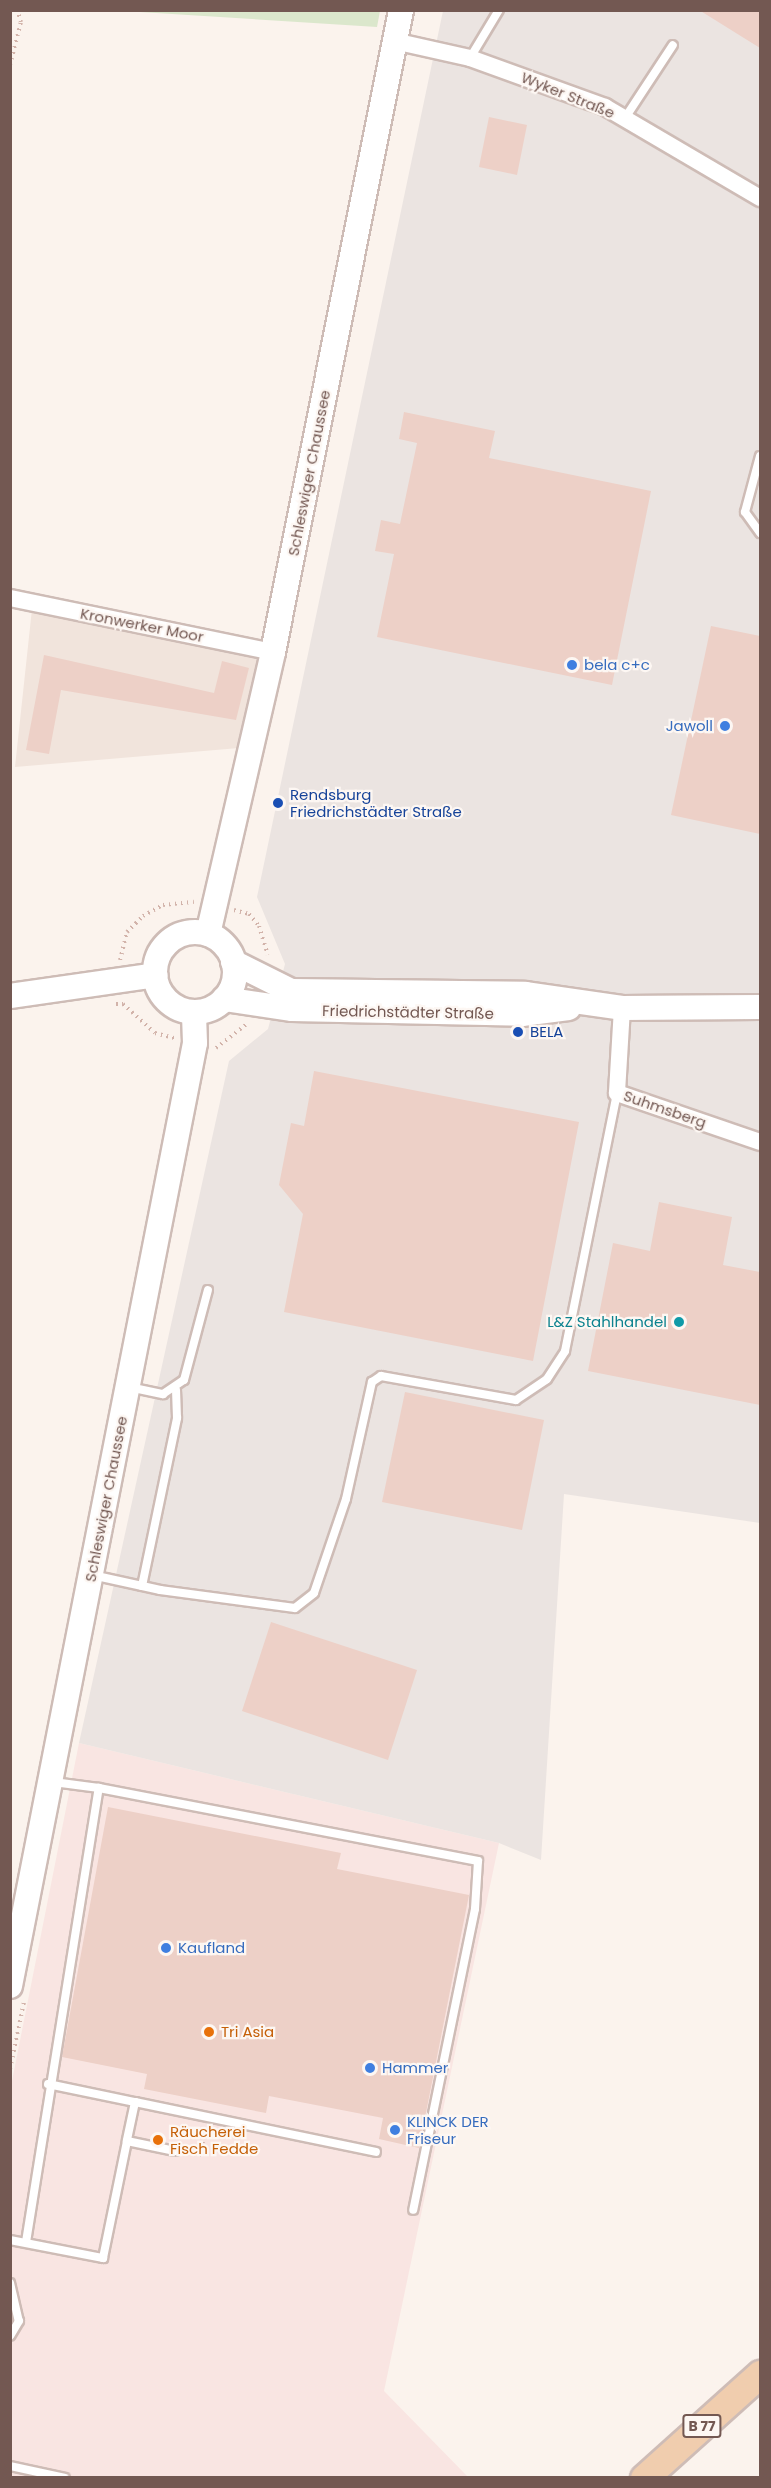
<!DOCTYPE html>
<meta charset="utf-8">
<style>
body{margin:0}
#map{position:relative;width:771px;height:2488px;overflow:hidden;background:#fbf3ed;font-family:Poppins,sans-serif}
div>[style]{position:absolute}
.residential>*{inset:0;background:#f1e4dc}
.commercial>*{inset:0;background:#f9e5e2}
.industrial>*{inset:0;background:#ebe4e1}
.green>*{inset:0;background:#dbe7cc}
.building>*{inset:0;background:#edd0c7}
.path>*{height:4px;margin-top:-2px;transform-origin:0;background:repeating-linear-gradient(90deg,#d2b3aa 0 1.5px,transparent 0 6px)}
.roads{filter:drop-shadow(2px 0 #cebcb6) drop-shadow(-2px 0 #cebcb6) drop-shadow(0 2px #cebcb6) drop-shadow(0 -2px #cebcb6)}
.lane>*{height:8px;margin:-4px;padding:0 4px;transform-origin:4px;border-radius:4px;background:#fff}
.street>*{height:16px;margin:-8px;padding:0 8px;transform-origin:8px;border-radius:8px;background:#fff}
.secondary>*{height:24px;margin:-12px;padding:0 12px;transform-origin:12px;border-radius:12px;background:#fff}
.secondary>.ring{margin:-12px;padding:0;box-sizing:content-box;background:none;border:24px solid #fff;border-radius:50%}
.primary>*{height:27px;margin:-13.5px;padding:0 13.5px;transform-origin:13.5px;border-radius:13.5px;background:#f0cdae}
.dots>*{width:16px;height:16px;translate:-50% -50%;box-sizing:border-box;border:3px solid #fdf7f3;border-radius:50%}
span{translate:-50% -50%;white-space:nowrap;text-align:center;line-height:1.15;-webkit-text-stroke:4.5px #fdf7f3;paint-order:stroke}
.shield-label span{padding:2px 4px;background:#fdf7f3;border:2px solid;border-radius:4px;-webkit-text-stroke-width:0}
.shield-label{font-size:14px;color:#735852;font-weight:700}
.street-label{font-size:15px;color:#735852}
.shop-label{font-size:15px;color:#366cbe}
.left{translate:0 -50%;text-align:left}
.right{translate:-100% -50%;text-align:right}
.transit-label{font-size:15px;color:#164399}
.culture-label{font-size:15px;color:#0d838f}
.food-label{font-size:15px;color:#c56008}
.frame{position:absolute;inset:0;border:12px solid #735852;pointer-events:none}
</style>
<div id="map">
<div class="residential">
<i style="clip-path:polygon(32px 609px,265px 660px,239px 748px,15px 767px)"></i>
</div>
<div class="commercial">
<i style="clip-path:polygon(79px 1743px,499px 1843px,384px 2391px,468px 2477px,11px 2478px,11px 2086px)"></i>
</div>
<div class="industrial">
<i style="clip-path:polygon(443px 11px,760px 11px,760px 1523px,564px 1494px,541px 1860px,499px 1843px,79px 1743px,229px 1061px,268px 1029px,285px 964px,257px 897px)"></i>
</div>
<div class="green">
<i style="clip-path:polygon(124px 11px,380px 10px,380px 11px,377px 27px)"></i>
</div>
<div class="building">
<i style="clip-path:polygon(699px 10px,760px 10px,760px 48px)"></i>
<i style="clip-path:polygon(489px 117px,527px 125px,517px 175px,479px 167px)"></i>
<i style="clip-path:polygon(404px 412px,495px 431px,489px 458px,651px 491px,612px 685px,377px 637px,394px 554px,375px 551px,381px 520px,400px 524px,417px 443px,399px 439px)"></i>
<i style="clip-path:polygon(711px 626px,760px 636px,760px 834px,671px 815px)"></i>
<i style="clip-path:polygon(44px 655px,214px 693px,222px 661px,249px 668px,236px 720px,61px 690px,49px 754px,26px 750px)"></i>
<i style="clip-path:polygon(314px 1071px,579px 1122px,533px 1361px,284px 1312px,303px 1214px,279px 1185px,291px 1123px,304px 1126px)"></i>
<i style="clip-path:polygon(659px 1202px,732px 1217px,723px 1265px,760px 1272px,760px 1405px,588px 1371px,613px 1243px,650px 1251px)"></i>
<i style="clip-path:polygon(405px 1392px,544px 1420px,522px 1530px,382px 1502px)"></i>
<i style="clip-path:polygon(271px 1622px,417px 1670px,388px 1760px,242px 1711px)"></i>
<i style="clip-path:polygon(108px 1807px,341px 1853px,337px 1869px,469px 1895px,419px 2148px,379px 2139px,383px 2118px,269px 2096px,266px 2113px,144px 2089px,147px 2074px,62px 2057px)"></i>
</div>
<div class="path">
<i style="left:10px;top:65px;width:44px;rotate:-75.7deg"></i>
<i style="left:21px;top:22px;width:13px;rotate:-108deg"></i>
<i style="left:234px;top:910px;width:16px;rotate:15deg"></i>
<i style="left:249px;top:914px;width:16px;rotate:50deg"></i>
<i style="left:259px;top:926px;width:30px;rotate:73deg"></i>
<i style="left:120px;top:960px;width:29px;rotate:-76deg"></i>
<i style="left:127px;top:932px;width:23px;rotate:-45deg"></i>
<i style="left:143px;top:916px;width:23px;rotate:-29deg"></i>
<i style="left:163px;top:905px;width:31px;rotate:-6deg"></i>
<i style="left:116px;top:1004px;width:7px"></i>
<i style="left:123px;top:1004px;width:43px;rotate:42.2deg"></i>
<i style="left:155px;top:1033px;width:20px;rotate:15deg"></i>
<i style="left:216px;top:1048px;width:39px;rotate:-38deg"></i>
<i style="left:10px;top:2069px;width:68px;rotate:-78.2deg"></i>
<i style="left:188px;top:2153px;width:13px;rotate:9deg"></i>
<i style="left:201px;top:2155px;width:27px;rotate:-82deg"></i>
</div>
<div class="roads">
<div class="lane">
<i style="left:470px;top:58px;width:56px;rotate:-58.9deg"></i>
<i style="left:625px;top:118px;width:87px;rotate:-56.7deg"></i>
<i style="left:760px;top:456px;width:58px;rotate:105deg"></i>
<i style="left:745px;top:512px;width:26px;rotate:54deg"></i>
<i style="left:129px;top:1387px;width:35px;rotate:12deg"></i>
<i style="left:163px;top:1394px;width:25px;rotate:-34deg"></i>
<i style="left:184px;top:1380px;width:93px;rotate:-75.1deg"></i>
<i style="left:92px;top:1575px;width:70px;rotate:12.4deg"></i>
<i style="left:160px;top:1590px;width:136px;rotate:7.6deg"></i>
<i style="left:295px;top:1608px;width:24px;rotate:-38deg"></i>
<i style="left:314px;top:1593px;width:99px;rotate:-71.2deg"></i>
<i style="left:346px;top:1499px;width:120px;rotate:-77.5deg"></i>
<i style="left:372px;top:1382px;width:11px;rotate:-34deg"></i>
<i style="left:381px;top:1376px;width:137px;rotate:10.1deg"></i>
<i style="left:516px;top:1400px;width:37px;rotate:-34deg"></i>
<i style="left:547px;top:1379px;width:33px;rotate:-57deg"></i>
<i style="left:565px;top:1351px;width:263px;rotate:-78.6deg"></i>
<i style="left:142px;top:1586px;width:172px;rotate:-78.2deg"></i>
<i style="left:177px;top:1418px;width:28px;rotate:-92deg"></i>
<i style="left:99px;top:1788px;width:386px;rotate:10.9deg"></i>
<i style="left:478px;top:1861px;width:48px;rotate:93.6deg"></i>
<i style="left:475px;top:1909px;width:307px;rotate:101.6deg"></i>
<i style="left:48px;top:2084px;width:89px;rotate:11.7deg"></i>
<i style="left:135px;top:2102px;width:40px;rotate:102deg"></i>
<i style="left:135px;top:2102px;width:246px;rotate:11.7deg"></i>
<i style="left:10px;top:2240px;width:95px;rotate:11deg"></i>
<i style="left:103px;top:2258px;width:119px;rotate:-78.4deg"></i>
<i style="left:127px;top:2141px;width:49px;rotate:11.8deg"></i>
<i style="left:26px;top:2242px;width:460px;rotate:-80.9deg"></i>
<i style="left:99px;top:1788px;width:46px;rotate:-172.6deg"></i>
<i style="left:10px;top:2283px;width:39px;rotate:77deg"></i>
<i style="left:19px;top:2321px;width:17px;rotate:121deg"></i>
<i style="left:10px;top:2466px;width:56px;rotate:12.3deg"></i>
</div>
<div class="street">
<i style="left:394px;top:41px;width:78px;rotate:12.6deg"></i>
<i style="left:470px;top:58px;width:144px;rotate:19.9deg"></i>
<i style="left:605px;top:107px;width:180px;rotate:30.4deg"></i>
<i style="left:10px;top:598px;width:268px;rotate:11.6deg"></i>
<i style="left:622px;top:1008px;width:85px;rotate:93.4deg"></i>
<i style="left:617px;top:1093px;width:151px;rotate:18.9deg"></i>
</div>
<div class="secondary">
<i class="ring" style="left:155px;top:932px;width:56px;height:56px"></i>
<i style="left:208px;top:934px;width:289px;rotate:-77deg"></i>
<i style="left:273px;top:652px;width:655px;rotate:-78.72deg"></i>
<i style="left:233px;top:962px;width:65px;rotate:26.6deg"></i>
<i style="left:291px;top:991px;width:234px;rotate:0.7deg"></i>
<i style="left:525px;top:994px;width:98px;rotate:8.2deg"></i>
<i style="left:622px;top:1008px;width:138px;rotate:-0.4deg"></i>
<i style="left:10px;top:996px;width:147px;rotate:-8.2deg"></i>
<i style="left:224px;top:999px;width:69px;rotate:8.4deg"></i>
<i style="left:292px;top:1009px;width:230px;rotate:1.2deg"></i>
<i style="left:522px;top:1014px;width:47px;rotate:-7.3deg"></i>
<i style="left:10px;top:1986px;width:961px;rotate:-78.9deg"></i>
<i style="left:195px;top:1043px;width:31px;rotate:-92deg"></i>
</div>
<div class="primary">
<i style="left:644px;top:2478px;width:156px;rotate:-41.9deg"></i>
</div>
</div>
<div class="dots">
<i style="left:572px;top:665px;background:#3f7fe0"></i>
<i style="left:725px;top:726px;background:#3f7fe0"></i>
<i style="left:278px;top:803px;background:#1a4fb4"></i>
<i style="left:518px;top:1032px;background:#1a4fb4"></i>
<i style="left:679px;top:1322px;background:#0f9aa8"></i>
<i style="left:166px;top:1948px;background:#3f7fe0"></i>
<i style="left:209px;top:2032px;background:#e8710a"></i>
<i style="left:370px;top:2068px;background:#3f7fe0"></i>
<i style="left:395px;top:2130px;background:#3f7fe0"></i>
<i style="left:158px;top:2140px;background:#e8710a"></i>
</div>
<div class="shield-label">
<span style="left:702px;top:2426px">B 77</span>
</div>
<div class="street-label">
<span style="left:568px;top:95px;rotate:22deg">Wyker Straße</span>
<span style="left:309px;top:473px;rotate:-79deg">Schleswiger Chaussee</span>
<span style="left:142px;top:625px;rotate:11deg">Kronwerker Moor</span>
<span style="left:408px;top:1012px;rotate:1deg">Friedrichstädter Straße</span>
<span style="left:665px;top:1109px;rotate:19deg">Suhmsberg</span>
<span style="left:106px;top:1499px;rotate:-79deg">Schleswiger Chaussee</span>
</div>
<div class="shop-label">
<span class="left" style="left:584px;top:665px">bela c+c</span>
<span class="right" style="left:713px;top:726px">Jawoll</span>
<span class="left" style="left:178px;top:1948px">Kaufland</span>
<span class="left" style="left:382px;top:2068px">Hammer</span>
<span class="left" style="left:407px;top:2130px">KLINCK DER<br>Friseur</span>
</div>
<div class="transit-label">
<span class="left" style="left:290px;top:803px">Rendsburg<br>Friedrichstädter Straße</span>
<span class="left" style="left:530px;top:1032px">BELA</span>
</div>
<div class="culture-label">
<span class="right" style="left:667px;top:1322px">L&amp;Z Stahlhandel</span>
</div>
<div class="food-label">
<span class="left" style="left:221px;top:2032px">Tri Asia</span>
<span class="left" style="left:170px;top:2140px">Räucherei<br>Fisch Fedde</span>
</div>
<div class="frame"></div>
</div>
